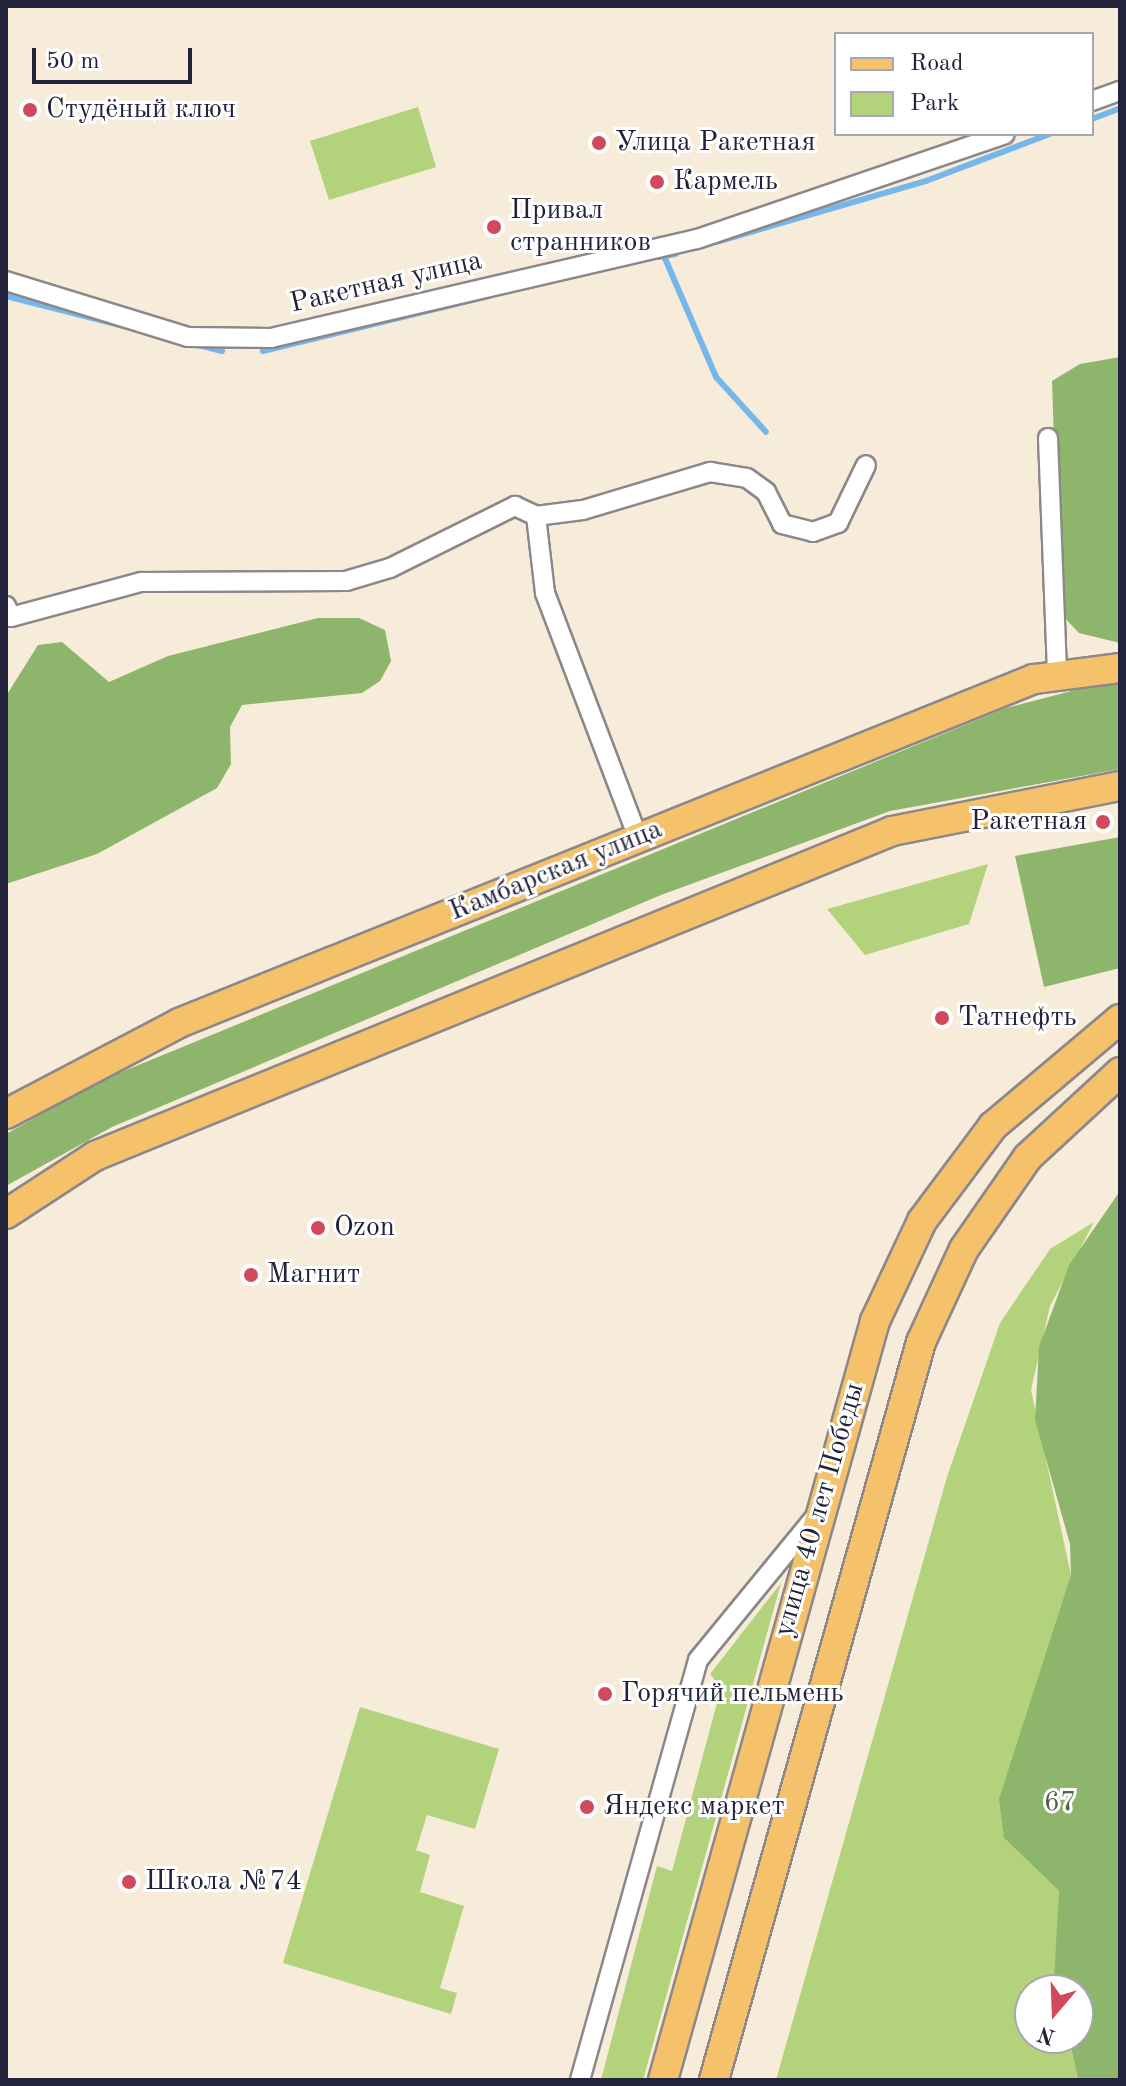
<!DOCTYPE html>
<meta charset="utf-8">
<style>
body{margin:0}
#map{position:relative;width:1126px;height:2086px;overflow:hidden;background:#f7ecda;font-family:"Old Standard TT",serif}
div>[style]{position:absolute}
.green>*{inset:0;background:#b2d37b}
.forest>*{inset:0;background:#8db56b}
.stream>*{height:6px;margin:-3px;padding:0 3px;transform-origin:3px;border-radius:3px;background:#76b7eb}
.roads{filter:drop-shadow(2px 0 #8c878a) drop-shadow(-2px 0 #8c878a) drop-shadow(0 2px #8c878a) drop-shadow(0 -2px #8c878a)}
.street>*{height:18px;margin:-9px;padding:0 9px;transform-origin:9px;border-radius:9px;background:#fff}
.primary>*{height:28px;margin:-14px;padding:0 14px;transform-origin:14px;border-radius:14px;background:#f5c16b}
.dots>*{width:22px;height:22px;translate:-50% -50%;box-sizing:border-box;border:4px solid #fff;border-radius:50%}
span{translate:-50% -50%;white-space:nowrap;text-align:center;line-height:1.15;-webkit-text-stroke:6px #fff;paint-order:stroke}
.poi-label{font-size:28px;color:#22223b}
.left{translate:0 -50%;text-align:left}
.right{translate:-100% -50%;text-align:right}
.street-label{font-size:28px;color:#22223b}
.park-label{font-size:28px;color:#546051}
.frame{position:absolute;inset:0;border:8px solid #22223b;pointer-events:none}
.legend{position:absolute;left:834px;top:32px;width:260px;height:104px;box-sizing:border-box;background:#fff;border:2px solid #a7a7b1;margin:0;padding:10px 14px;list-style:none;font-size:24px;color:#22223b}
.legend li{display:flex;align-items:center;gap:16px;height:40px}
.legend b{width:40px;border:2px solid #a7a7b1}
.north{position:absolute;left:1014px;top:1974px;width:80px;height:80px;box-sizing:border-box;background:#fff;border:2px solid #a7a7b1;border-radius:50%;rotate:199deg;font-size:22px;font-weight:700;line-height:32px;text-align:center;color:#22223b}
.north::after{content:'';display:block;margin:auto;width:28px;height:36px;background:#d1495b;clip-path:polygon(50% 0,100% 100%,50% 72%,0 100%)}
.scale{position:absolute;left:32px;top:48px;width:160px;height:36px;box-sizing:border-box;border:4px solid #22223b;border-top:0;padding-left:10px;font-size:24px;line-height:28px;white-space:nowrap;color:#22223b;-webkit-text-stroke:6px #fff;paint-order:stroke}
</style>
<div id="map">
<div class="green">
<i style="clip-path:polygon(418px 107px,436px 167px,329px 200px,310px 141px)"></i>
<i style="clip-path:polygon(988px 864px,969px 924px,865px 955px,827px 909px)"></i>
<i style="clip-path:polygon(1094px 1222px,1050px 1306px,1031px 1390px,1071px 1575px,1004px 1838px,1059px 1891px,1056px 1990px,1030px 1990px,1030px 2038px,1069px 2038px,1078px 2080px,776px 2080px,947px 1477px,1000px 1323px,1050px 1249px)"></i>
<i style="clip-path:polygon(781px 1583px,643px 2080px,601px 2080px,657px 1866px,672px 1871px,721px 1688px,710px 1674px)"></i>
<i style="clip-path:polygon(360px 1707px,499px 1749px,475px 1829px,427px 1815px,416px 1850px,430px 1855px,420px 1892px,464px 1906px,440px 1988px,457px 1993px,451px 2014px,283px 1963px)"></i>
</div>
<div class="forest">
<i style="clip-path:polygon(1120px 357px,1120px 643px,1079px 633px,1060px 613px,1052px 381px,1080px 364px)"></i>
<i style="clip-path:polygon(318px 618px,359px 618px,385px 630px,391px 661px,380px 681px,362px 693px,242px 705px,230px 727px,231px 764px,217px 788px,97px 854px,6px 884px,6px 696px,38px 645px,62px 642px,109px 682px,168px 656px)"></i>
<i style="clip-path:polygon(1102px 683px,1120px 684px,1120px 769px,890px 811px,661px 895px,112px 1127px,6px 1186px,6px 1134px,102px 1080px,1006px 708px)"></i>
<i style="clip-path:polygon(1120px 837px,1120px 968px,1044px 987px,1015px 856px)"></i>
<i style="clip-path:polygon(1120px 1191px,1120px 2080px,1078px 2080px,1069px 2038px,1078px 2038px,1078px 1990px,1056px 1990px,1054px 1980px,1059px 1891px,1004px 1838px,999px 1799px,1071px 1575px,1070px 1544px,1035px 1420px,1039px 1347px,1069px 1265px)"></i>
</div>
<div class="stream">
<i style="left:1092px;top:119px;width:30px;rotate:-21deg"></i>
<i style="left:716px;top:242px;width:219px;rotate:-16.2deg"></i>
<i style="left:926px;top:181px;width:133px;rotate:-20.8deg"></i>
<i style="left:664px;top:256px;width:132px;rotate:66.7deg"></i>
<i style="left:716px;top:377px;width:74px;rotate:47.7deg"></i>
<i style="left:659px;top:257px;width:17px;rotate:-10deg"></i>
<i style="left:6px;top:296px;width:223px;rotate:14.3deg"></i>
<i style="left:263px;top:351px;width:233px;rotate:-13.7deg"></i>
</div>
<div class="roads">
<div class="street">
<i style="left:1092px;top:101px;width:30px;rotate:-20deg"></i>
<i style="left:6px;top:281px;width:190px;rotate:17.1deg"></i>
<i style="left:188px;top:337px;width:83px;rotate:0.7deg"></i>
<i style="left:271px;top:338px;width:437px;rotate:-13.1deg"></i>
<i style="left:697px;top:239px;width:325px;rotate:-18.8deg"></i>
<i style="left:1048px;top:438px;width:236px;rotate:87.8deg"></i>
<i style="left:536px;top:516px;width:78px;rotate:83.3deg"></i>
<i style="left:545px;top:593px;width:262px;rotate:69.2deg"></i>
<i style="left:6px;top:606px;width:12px;rotate:66deg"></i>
<i style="left:11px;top:617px;width:135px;rotate:-15.1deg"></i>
<i style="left:141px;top:582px;width:205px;rotate:-0.3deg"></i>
<i style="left:346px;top:581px;width:46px;rotate:-16.5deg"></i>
<i style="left:390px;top:568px;width:140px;rotate:-26.4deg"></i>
<i style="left:515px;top:506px;width:23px;rotate:25deg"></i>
<i style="left:536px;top:516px;width:47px;rotate:-7.3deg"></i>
<i style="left:583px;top:510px;width:133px;rotate:-16.7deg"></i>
<i style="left:710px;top:472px;width:37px;rotate:9deg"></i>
<i style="left:747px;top:478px;width:24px;rotate:36deg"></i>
<i style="left:766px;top:492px;width:36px;rotate:63deg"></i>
<i style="left:782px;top:524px;width:32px;rotate:14deg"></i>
<i style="left:813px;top:532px;width:27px;rotate:-20deg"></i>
<i style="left:838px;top:523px;width:64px;rotate:-64.2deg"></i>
<i style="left:580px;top:2080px;width:436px;rotate:-74.3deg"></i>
<i style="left:698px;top:1660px;width:185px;rotate:-50.7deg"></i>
</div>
<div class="primary">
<i style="left:6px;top:1114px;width:195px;rotate:-27.7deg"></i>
<i style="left:179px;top:1023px;width:922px;rotate:-21.92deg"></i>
<i style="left:1034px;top:679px;width:87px;rotate:-7.3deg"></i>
<i style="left:6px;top:1214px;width:106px;rotate:-33.1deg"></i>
<i style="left:95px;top:1156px;width:861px;rotate:-22.18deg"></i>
<i style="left:892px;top:831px;width:232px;rotate:-11.2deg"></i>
<i style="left:663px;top:2080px;width:788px;rotate:-74.39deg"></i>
<i style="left:875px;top:1321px;width:110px;rotate:-64.8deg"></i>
<i style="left:922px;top:1221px;width:119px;rotate:-53.2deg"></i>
<i style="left:993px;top:1126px;width:166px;rotate:-40.1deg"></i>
<i style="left:714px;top:2080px;width:766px;rotate:-74.33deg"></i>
<i style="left:921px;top:1342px;width:102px;rotate:-65.2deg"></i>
<i style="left:964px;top:1249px;width:112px;rotate:-55.2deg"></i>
<i style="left:1028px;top:1157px;width:125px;rotate:-42.7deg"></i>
</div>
</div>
<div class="dots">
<i style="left:30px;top:110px;background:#d1495b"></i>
<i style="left:599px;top:143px;background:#d1495b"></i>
<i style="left:657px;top:182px;background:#d1495b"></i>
<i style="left:494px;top:227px;background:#d1495b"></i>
<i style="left:1103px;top:822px;background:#d1495b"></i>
<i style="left:942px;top:1018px;background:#d1495b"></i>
<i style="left:318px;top:1228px;background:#d1495b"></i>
<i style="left:251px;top:1275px;background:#d1495b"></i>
<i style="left:605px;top:1694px;background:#d1495b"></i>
<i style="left:587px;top:1807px;background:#d1495b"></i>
<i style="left:129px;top:1882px;background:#d1495b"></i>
</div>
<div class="poi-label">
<span class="left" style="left:46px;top:110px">Студёный ключ</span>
<span class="left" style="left:615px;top:143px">Улица Ракетная</span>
<span class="left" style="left:673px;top:182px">Кармель</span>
<span class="left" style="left:510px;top:227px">Привал<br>странников</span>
<span class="right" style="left:1087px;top:822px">Ракетная</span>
<span class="left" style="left:958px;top:1018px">Татнефть</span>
<span class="left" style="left:334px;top:1228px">Ozon</span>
<span class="left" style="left:267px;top:1275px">Магнит</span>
<span class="left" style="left:621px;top:1694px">Горячий пельмень</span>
<span class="left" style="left:603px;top:1807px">Яндекс маркет</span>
<span class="left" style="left:145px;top:1882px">Школа №74</span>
</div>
<div class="street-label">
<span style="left:386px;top:283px;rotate:-13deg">Ракетная улица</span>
<span style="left:556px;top:871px;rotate:-22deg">Камбарская улица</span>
<span style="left:820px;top:1510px;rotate:-74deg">улица 40 лет Победы</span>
</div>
<div class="park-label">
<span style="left:1060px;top:1803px">67</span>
</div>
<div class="frame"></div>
<ul class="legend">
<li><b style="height:10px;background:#f5c16b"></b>Road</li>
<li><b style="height:22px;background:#b2d37b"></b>Park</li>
</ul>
<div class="north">N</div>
<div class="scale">50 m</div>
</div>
